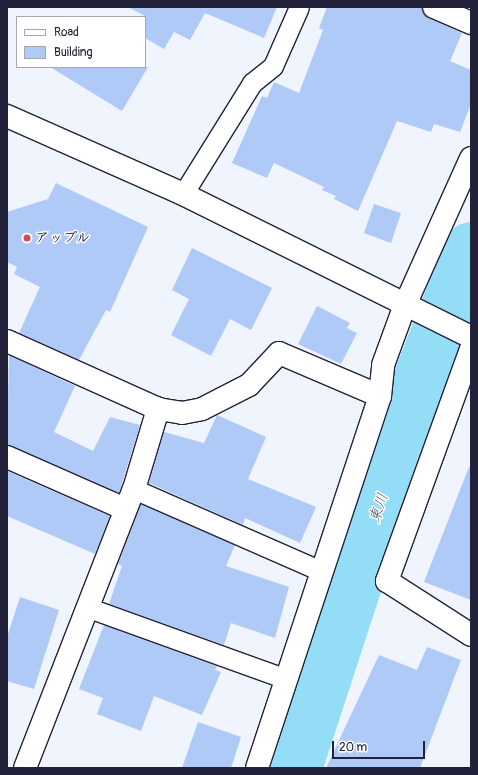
<!DOCTYPE html>
<meta charset="utf-8">
<style>
body{margin:0}
#map{position:relative;width:478px;height:775px;overflow:hidden;background:#eff4fd;font-family:Pangolin,"Klee One",sans-serif}
div>[style]{position:absolute}
.river>*{height:56px;margin:-28px;padding:0 28px;transform-origin:28px;border-radius:28px;background:#94ddf6}
.building>*{inset:0;background:#afcaf7}
.roads{filter:drop-shadow(1px 0 #22223b) drop-shadow(-1px 0 #22223b) drop-shadow(0 1px #22223b) drop-shadow(0 -1px #22223b)}
.service>*{height:19px;margin:-9.5px;padding:0 9.5px;transform-origin:9.5px;border-radius:9.5px;background:#fff}
.minor>*{height:22px;margin:-11px;padding:0 11px;transform-origin:11px;border-radius:11px;background:#fff}
.tertiary>*{height:22px;margin:-11px;padding:0 11px;transform-origin:11px;border-radius:11px;background:#fff}
.dots>*{width:11px;height:11px;translate:-50% -50%;box-sizing:border-box;border:2px solid #fff;border-radius:50%}
span{translate:-50% -50%;white-space:nowrap;text-align:center;line-height:1.15;-webkit-text-stroke:3px #fff;paint-order:stroke}
.poi-label{font-size:14px;color:#22223b;font-weight:700}
.left{translate:0 -50%;text-align:left}
.water-label{font-size:15px;color:#445a73;font-style:italic}
.frame{position:absolute;inset:0;border:8px solid #22223b;pointer-events:none}
.legend{position:absolute;left:16px;top:16px;width:130px;height:52px;box-sizing:border-box;background:#fff;border:1px solid #a7a7b1;margin:0;padding:5px 7px;list-style:none;font-size:12px;color:#22223b}
.legend li{display:flex;align-items:center;gap:8px;height:20px}
.legend b{width:20px;border:1px solid #a7a7b1}
.scale{position:absolute;left:332px;top:741px;width:93px;height:18px;box-sizing:border-box;border:2px solid #22223b;border-top:0;padding-left:5px;font-size:12px;line-height:14px;white-space:nowrap;color:#22223b;-webkit-text-stroke:3px #fff;paint-order:stroke}
</style>
<div id="map">
<div class="river">
<i style="left:294px;top:768px;width:411px;rotate:-71.9deg"></i>
<i style="left:422px;top:377px;width:136px;rotate:-68.9deg"></i>
</div>
<div class="building">
<i style="clip-path:polygon(128px 7px,277px 7px,264px 38px,205px 13px,190px 40px,174px 32px,164px 49px,145px 38px,145px 16px)"></i>
<i style="clip-path:polygon(327px 7px,422px 7px,429px 18px,462px 33px,450px 61px,471px 70px,471px 104px,460px 132px,434px 124px,431px 132px,397px 121px,358px 211px,334px 199px,336px 196px,322px 190px,324px 187px,274px 163px,267px 178px,232px 163px,262px 96px,267px 98px,274px 82px,299px 93px,323px 30px,319px 28px)"></i>
<i style="clip-path:polygon(50px 67px,148px 67px,122px 111px)"></i>
<i style="clip-path:polygon(56px 183px,148px 227px,110px 312px,106px 310px,79px 360px,19px 333px,40px 287px,14px 274px,17px 267px,7px 262px,7px 212px,48px 199px)"></i>
<i style="clip-path:polygon(374px 204px,401px 213px,391px 243px,364px 233px)"></i>
<i style="clip-path:polygon(192px 248px,272px 288px,251px 330px,230px 319px,211px 356px,171px 335px,189px 299px,172px 290px)"></i>
<i style="clip-path:polygon(317px 306px,350px 323px,347px 328px,357px 333px,341px 364px,298px 344px)"></i>
<i style="clip-path:polygon(9px 355px,75px 386px,54px 432px,93px 451px,110px 417px,140px 425px,119px 493px,7px 445px)"></i>
<i style="clip-path:polygon(217px 415px,266px 437px,248px 479px,316px 507px,300px 543px,245px 518px,243px 525px,149px 483px,164px 432px,204px 443px)"></i>
<i style="clip-path:polygon(469px 467px,471px 467px,471px 600px,424px 582px)"></i>
<i style="clip-path:polygon(7px 471px,110px 516px,95px 554px,7px 516px)"></i>
<i style="clip-path:polygon(141px 504px,235px 545px,226px 566px,289px 587px,275px 638px,231px 623px,224px 645px,109px 604px,122px 566px,118px 564px)"></i>
<i style="clip-path:polygon(20px 597px,59px 610px,34px 689px,7px 681px,7px 637px)"></i>
<i style="clip-path:polygon(104px 625px,217px 666px,215px 670px,221px 672px,202px 715px,154px 696px,141px 731px,97px 714px,103px 698px,79px 689px)"></i>
<i style="clip-path:polygon(427px 647px,461px 660px,420px 768px,326px 768px,379px 655px,417px 670px)"></i>
<i style="clip-path:polygon(198px 722px,241px 737px,231px 768px,182px 768px)"></i>
</div>
<div class="roads">
<div class="service">
<i style="left:183px;top:194px;width:131px;rotate:-58.1deg"></i>
<i style="left:252px;top:83px;width:27px;rotate:-39deg"></i>
<i style="left:273px;top:66px;width:64px;rotate:-66.2deg"></i>
<i style="left:134px;top:489px;width:204px;rotate:23.7deg"></i>
<i style="left:89px;top:608px;width:209px;rotate:19.8deg"></i>
</div>
<div class="minor">
<i style="left:434px;top:7px;width:40px;rotate:23.4deg"></i>
<i style="left:7px;top:341px;width:166px;rotate:24.2deg"></i>
<i style="left:158px;top:409px;width:24px;rotate:9deg"></i>
<i style="left:182px;top:413px;width:20px;rotate:-11deg"></i>
<i style="left:202px;top:409px;width:53px;rotate:-27.1deg"></i>
<i style="left:249px;top:385px;width:44px;rotate:-46.8deg"></i>
<i style="left:279px;top:353px;width:110px;rotate:23.1deg"></i>
<i style="left:471px;top:349px;width:247px;rotate:109.9deg"></i>
<i style="left:387px;top:581px;width:100px;rotate:32.7deg"></i>
<i style="left:7px;top:457px;width:129px;rotate:23.8deg"></i>
<i style="left:25px;top:768px;width:300px;rotate:-68.7deg"></i>
<i style="left:134px;top:489px;width:84px;rotate:-73.3deg"></i>
<i style="left:257px;top:768px;width:392px;rotate:-71.7deg"></i>
<i style="left:380px;top:396px;width:31px;rotate:-84deg"></i>
<i style="left:383px;top:365px;width:64px;rotate:-69.9deg"></i>
<i style="left:405px;top:305px;width:161px;rotate:-65.8deg"></i>
</div>
<div class="tertiary">
<i style="left:7px;top:116px;width:193px;rotate:23.9deg"></i>
<i style="left:183px;top:194px;width:322px;rotate:26.4deg"></i>
</div>
</div>
<div class="dots">
<i style="left:27px;top:238px;background:#d1495b"></i>
</div>
<div class="poi-label">
<span class="left" style="left:35px;top:238px">アップル</span>
</div>
<div class="water-label">
<span style="left:379px;top:508px;rotate:-72deg">東川</span>
</div>
<div class="frame"></div>
<ul class="legend">
<li><b style="height:5px;background:#fff"></b>Road</li>
<li><b style="height:11px;background:#afcaf7"></b>Building</li>
</ul>
<div class="scale">20 m</div>
</div>
